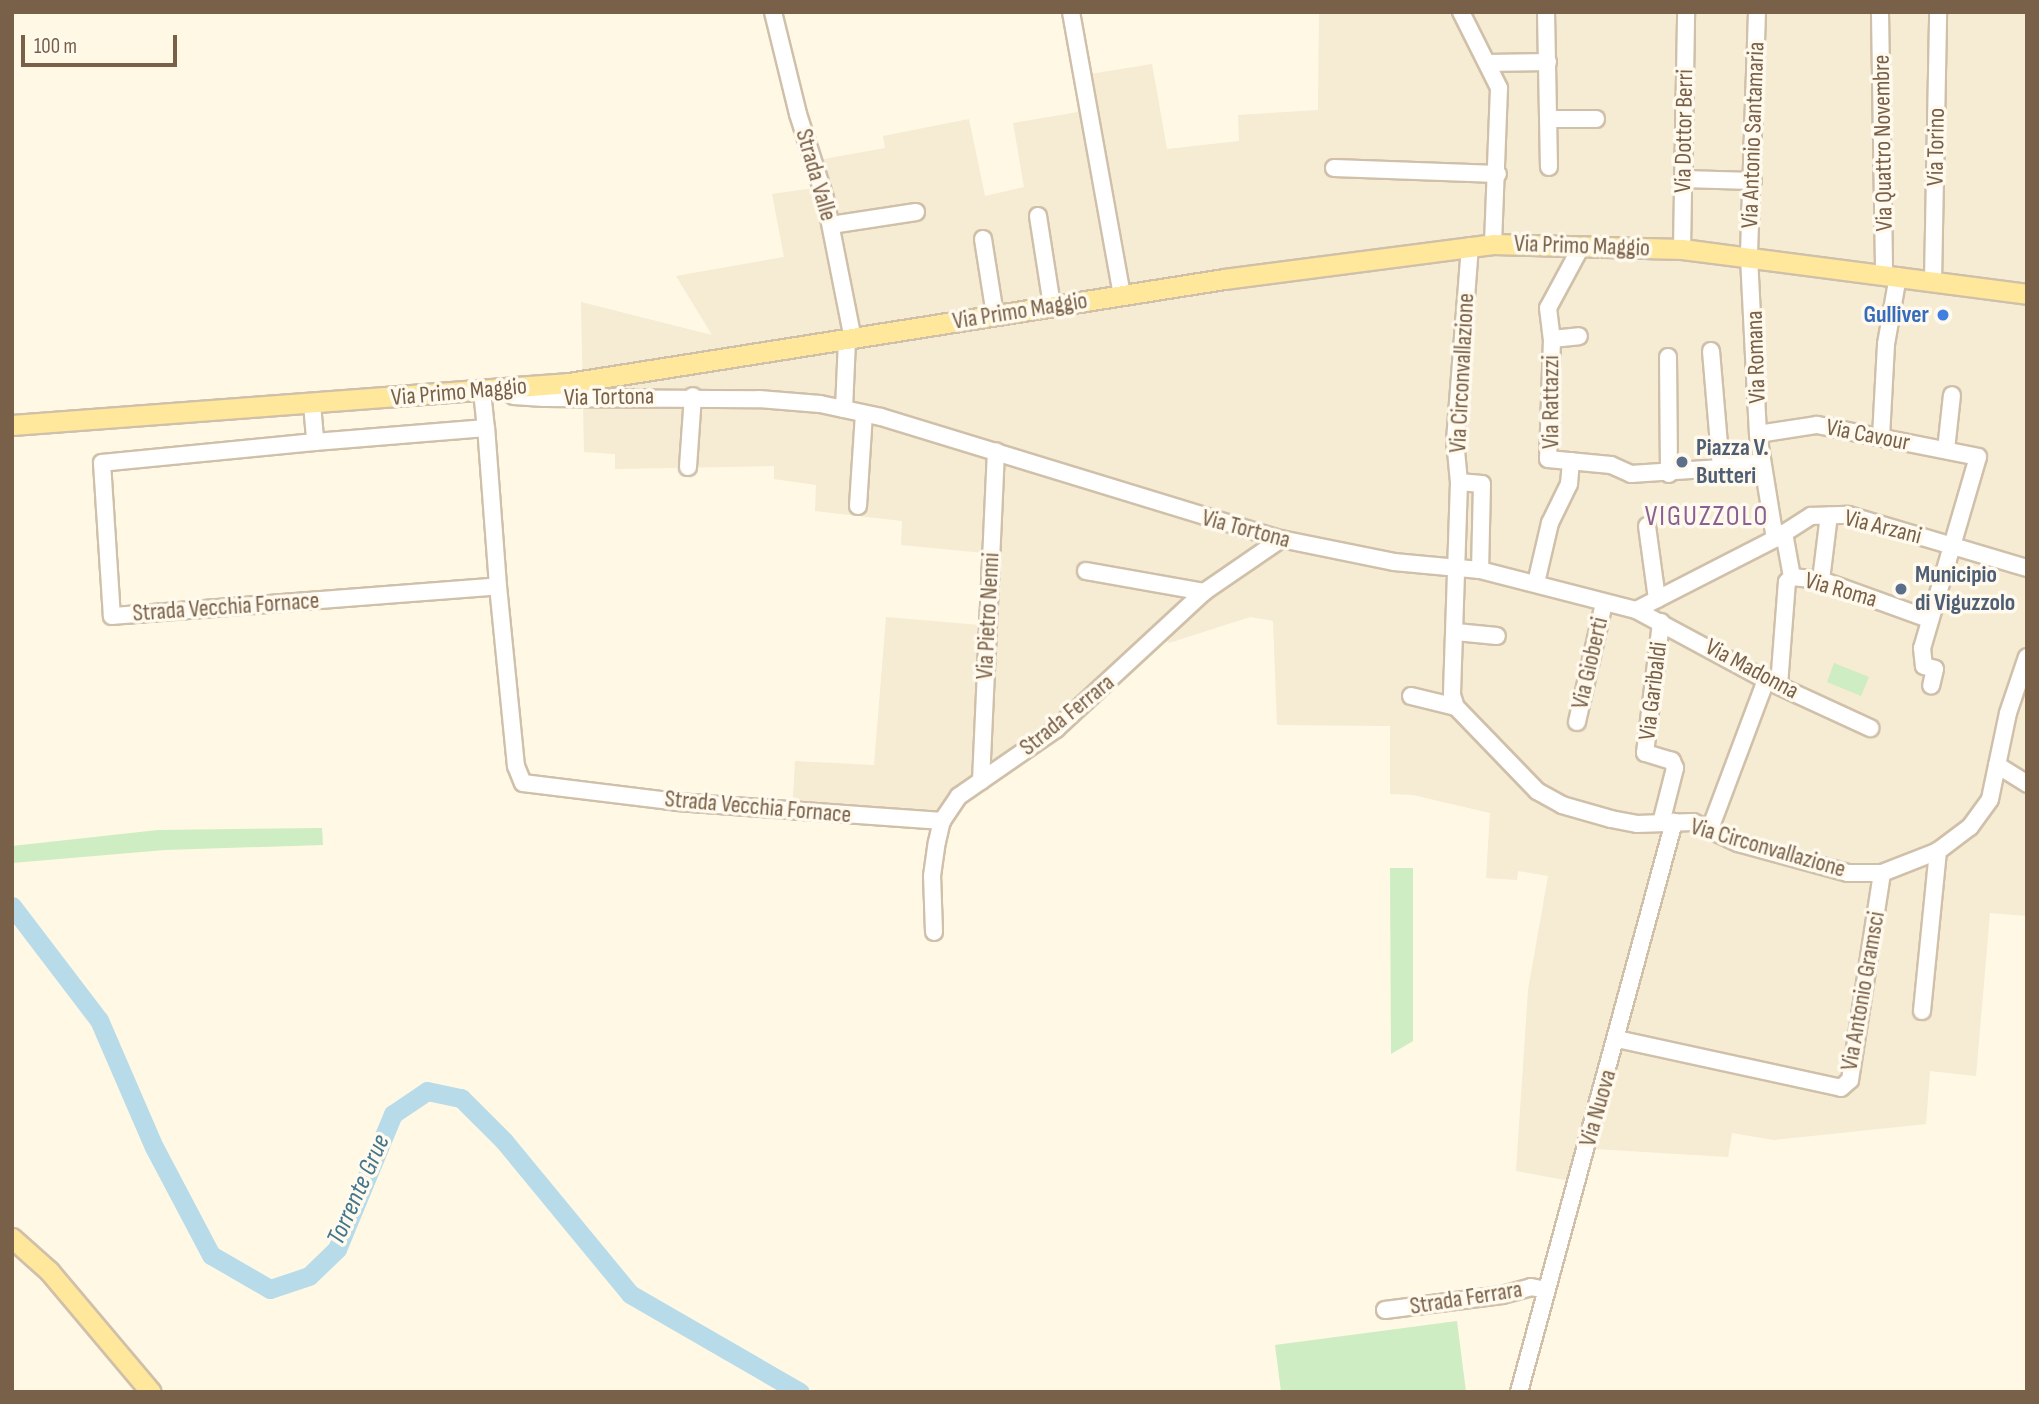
<!DOCTYPE html>
<style>
body{margin:0}
#map{position:relative;width:2039px;height:1404px;overflow:hidden;background:#fef8e5;font-family:"Sofia Sans Condensed",sans-serif}
div>[style]{position:absolute}
.residential>*{inset:0;background:#f6ebd3}
.green>*{inset:0;background:#ceedc2}
.river>*{height:19px;margin:-9.5px;padding:0 9.5px;transform-origin:9.5px;border-radius:9.5px;background:#b8dbe9}
.roads{filter:drop-shadow(2px 0 #d0c0aa) drop-shadow(-2px 0 #d0c0aa) drop-shadow(0 2px #d0c0aa) drop-shadow(0 -2px #d0c0aa)}
.minor>*{height:16px;margin:-8px;padding:0 8px;transform-origin:8px;border-radius:8px;background:#fff}
.major>*{height:19px;margin:-9.5px;padding:0 9.5px;transform-origin:9.5px;border-radius:9.5px;background:#ffe89b}
.dots>*{width:19px;height:19px;translate:-50% -50%;box-sizing:border-box;border:4px solid #fffaed;border-radius:50%}
span{translate:-50% -50%;white-space:nowrap;text-align:center;line-height:1.15;-webkit-text-stroke:7px #fffaed;paint-order:stroke}
.street-label{font-size:24px;color:#796048}
.shop-label{font-size:24px;color:#366cbe;font-weight:700}
.right{translate:-100% -50%;text-align:right}
.service-label{font-size:24px;color:#4e5e75;font-weight:700}
.left{translate:0 -50%;text-align:left}
.water-label{font-size:26px;color:#41768d;font-style:italic}
.quarter-label{font-size:28px;color:#8b6095;letter-spacing:2px}
.frame{position:absolute;inset:0;border:14px solid #796048;pointer-events:none}
.scale{position:absolute;left:21px;top:35px;width:156px;height:32px;box-sizing:border-box;border:4px solid #796048;border-top:0;padding-left:9px;font-size:21px;line-height:24px;white-space:nowrap;color:#796048;-webkit-text-stroke:5px #fffaed;paint-order:stroke}
</style>
<div id="map">
<div class="residential">
<i style="clip-path:polygon(1319px 12px,2027px 12px,2027px 916px,1990px 913px,1976px 1076px,1930px 1071px,1926px 1124px,1774px 1140px,1732px 1133px,1728px 1157px,1595px 1149px,1586px 1184px,1516px 1171px,1528px 990px,1548px 876px,1518px 871px,1517px 880px,1486px 878px,1490px 813px,1413px 795px,1390px 794px,1390px 726px,1277px 725px,1273px 621px,1250px 617px,1169px 643px,1164px 638px,960px 806px,951px 826px,792px 814px,795px 761px,874px 765px,886px 617px,980px 625px,984px 553px,901px 545px,902px 521px,815px 511px,816px 485px,774px 479px,774px 466px,615px 469px,615px 454px,584px 452px,581px 302px,712px 335px,676px 276px,784px 257px,772px 194px,814px 188px,807px 162px,885px 148px,883px 136px,969px 119px,985px 196px,1024px 187px,1013px 123px,1084px 111px,1078px 76px,1152px 64px,1167px 149px,1239px 141px,1238px 115px,1318px 110px)"></i>
</div>
<div class="green">
<i style="clip-path:polygon(1834px 663px,1869px 677px,1861px 696px,1827px 682px)"></i>
<i style="clip-path:polygon(322px 828px,323px 845px,165px 850px,12px 863px,12px 846px,158px 830px)"></i>
<i style="clip-path:polygon(1390px 868px,1413px 868px,1413px 1041px,1391px 1054px)"></i>
<i style="clip-path:polygon(1457px 1321px,1466px 1392px,1281px 1392px,1275px 1345px)"></i>
</div>
<div class="river">
<i style="left:12px;top:906px;width:143px;rotate:52.7deg"></i>
<i style="left:99px;top:1020px;width:138px;rotate:66.6deg"></i>
<i style="left:154px;top:1147px;width:122px;rotate:62.2deg"></i>
<i style="left:211px;top:1255px;width:68px;rotate:30deg"></i>
<i style="left:270px;top:1289px;width:41px;rotate:-18.4deg"></i>
<i style="left:309px;top:1276px;width:39px;rotate:-44deg"></i>
<i style="left:337px;top:1249px;width:146px;rotate:-67.5deg"></i>
<i style="left:393px;top:1114px;width:41px;rotate:-34.1deg"></i>
<i style="left:427px;top:1091px;width:35px;rotate:12deg"></i>
<i style="left:461px;top:1098px;width:61px;rotate:45deg"></i>
<i style="left:504px;top:1141px;width:198px;rotate:50.5deg"></i>
<i style="left:630px;top:1294px;width:196px;rotate:30deg"></i>
</div>
<div class="roads">
<div class="minor">
<i style="left:773px;top:12px;width:105px;rotate:76.2deg"></i>
<i style="left:798px;top:114px;width:88px;rotate:72.2deg"></i>
<i style="left:825px;top:198px;width:145px;rotate:78.8deg"></i>
<i style="left:1071px;top:12px;width:288px;rotate:79.8deg"></i>
<i style="left:1461px;top:12px;width:85px;rotate:63.4deg"></i>
<i style="left:1499px;top:88px;width:156px;rotate:92.2deg"></i>
<i style="left:1546px;top:12px;width:155px;rotate:88.9deg"></i>
<i style="left:1757px;top:12px;width:245px;rotate:91.9deg"></i>
<i style="left:1749px;top:257px;width:177px;rotate:87.1deg"></i>
<i style="left:1758px;top:434px;width:106px;rotate:80.8deg"></i>
<i style="left:1880px;top:12px;width:262px;rotate:89.1deg"></i>
<i style="left:1487px;top:63px;width:61px;rotate:-0.9deg"></i>
<i style="left:1548px;top:119px;width:48px"></i>
<i style="left:1334px;top:168px;width:164px;rotate:2.1deg"></i>
<i style="left:1683px;top:179px;width:70px;rotate:1.6deg"></i>
<i style="left:1038px;top:216px;width:90px;rotate:81.1deg"></i>
<i style="left:831px;top:225px;width:86px;rotate:-8.7deg"></i>
<i style="left:983px;top:239px;width:77px;rotate:81deg"></i>
<i style="left:1470px;top:246px;width:195px;rotate:94.4deg"></i>
<i style="left:1455px;top:440px;width:42px;rotate:84.6deg"></i>
<i style="left:1459px;top:482px;width:213px;rotate:91.9deg"></i>
<i style="left:1452px;top:695px;width:13px;rotate:72deg"></i>
<i style="left:1456px;top:707px;width:117px;rotate:46deg"></i>
<i style="left:1537px;top:791px;width:29px;rotate:29deg"></i>
<i style="left:1562px;top:805px;width:51px;rotate:15.9deg"></i>
<i style="left:1611px;top:819px;width:26px;rotate:11deg"></i>
<i style="left:1637px;top:824px;width:56px;rotate:-2deg"></i>
<i style="left:1693px;top:822px;width:50px;rotate:25deg"></i>
<i style="left:1738px;top:843px;width:114px;rotate:15.3deg"></i>
<i style="left:1848px;top:873px;width:34px"></i>
<i style="left:1882px;top:873px;width:60px;rotate:-21.4deg"></i>
<i style="left:1938px;top:851px;width:40px;rotate:-37deg"></i>
<i style="left:1970px;top:827px;width:34px;rotate:-54deg"></i>
<i style="left:1990px;top:799px;width:88px;rotate:-78.2deg"></i>
<i style="left:2008px;top:713px;width:59px;rotate:-71.3deg"></i>
<i style="left:1581px;top:247px;width:69px;rotate:118.4deg"></i>
<i style="left:1548px;top:308px;width:31px;rotate:83deg"></i>
<i style="left:1552px;top:339px;width:120px;rotate:91.9deg"></i>
<i style="left:1548px;top:459px;width:63px;rotate:5.4deg"></i>
<i style="left:1611px;top:465px;width:22px;rotate:24deg"></i>
<i style="left:1631px;top:474px;width:90px;rotate:-3.8deg"></i>
<i style="left:1682px;top:249px;width:237px;rotate:-89deg"></i>
<i style="left:1933px;top:281px;width:269px;rotate:-88.9deg"></i>
<i style="left:1552px;top:339px;width:27px;rotate:-6deg"></i>
<i style="left:1711px;top:351px;width:117px;rotate:85.1deg"></i>
<i style="left:1721px;top:468px;width:40px;rotate:-8.5deg"></i>
<i style="left:1668px;top:357px;width:117px;rotate:89.5deg"></i>
<i style="left:505px;top:389px;width:11px;rotate:38deg"></i>
<i style="left:514px;top:396px;width:30px;rotate:4deg"></i>
<i style="left:544px;top:398px;width:215px;rotate:0.3deg"></i>
<i style="left:759px;top:399px;width:61px;rotate:4.7deg"></i>
<i style="left:820px;top:404px;width:62px;rotate:12deg"></i>
<i style="left:881px;top:417px;width:418px;rotate:17deg"></i>
<i style="left:1281px;top:539px;width:115px;rotate:11.5deg"></i>
<i style="left:1394px;top:562px;width:86px;rotate:5.3deg"></i>
<i style="left:1480px;top:570px;width:161px;rotate:14.4deg"></i>
<i style="left:1636px;top:610px;width:148px;rotate:28.3deg"></i>
<i style="left:1766px;top:680px;width:115px;rotate:24.8deg"></i>
<i style="left:482px;top:391px;width:37px;rotate:84deg"></i>
<i style="left:312px;top:404px;width:38px;rotate:85deg"></i>
<i style="left:315px;top:442px;width:214px;rotate:174.4deg"></i>
<i style="left:102px;top:463px;width:153px;rotate:86.3deg"></i>
<i style="left:112px;top:616px;width:387px;rotate:-4.4deg"></i>
<i style="left:498px;top:586px;width:158px;rotate:-94.3deg"></i>
<i style="left:486px;top:428px;width:172px;rotate:175.3deg"></i>
<i style="left:844px;top:409px;width:68px;rotate:-87.5deg"></i>
<i style="left:1758px;top:434px;width:60px;rotate:-8.7deg"></i>
<i style="left:1817px;top:425px;width:164px;rotate:11.2deg"></i>
<i style="left:1978px;top:457px;width:199px;rotate:106.3deg"></i>
<i style="left:1922px;top:648px;width:18px;rotate:84deg"></i>
<i style="left:1924px;top:666px;width:11px;rotate:15deg"></i>
<i style="left:1935px;top:669px;width:17px;rotate:103deg"></i>
<i style="left:1881px;top:437px;width:93px;rotate:-86.9deg"></i>
<i style="left:1886px;top:344px;width:69px;rotate:-80deg"></i>
<i style="left:1946px;top:450px;width:55px;rotate:-83.8deg"></i>
<i style="left:688px;top:467px;width:71px;rotate:-86deg"></i>
<i style="left:1459px;top:482px;width:23px;rotate:5deg"></i>
<i style="left:1482px;top:484px;width:86px;rotate:91.3deg"></i>
<i style="left:858px;top:506px;width:92px;rotate:-86.3deg"></i>
<i style="left:1647px;top:526px;width:74px;rotate:82.2deg"></i>
<i style="left:1086px;top:571px;width:120px;rotate:10.1deg"></i>
<i style="left:1792px;top:577px;width:29px;rotate:6deg"></i>
<i style="left:1821px;top:580px;width:115px;rotate:19.9deg"></i>
<i style="left:1821px;top:580px;width:65px;rotate:-83deg"></i>
<i style="left:1536px;top:583px;width:62px;rotate:-76.9deg"></i>
<i style="left:1550px;top:523px;width:43px;rotate:-64deg"></i>
<i style="left:1569px;top:484px;width:23px;rotate:-85deg"></i>
<i style="left:498px;top:586px;width:181px;rotate:84.3deg"></i>
<i style="left:516px;top:766px;width:18px;rotate:68deg"></i>
<i style="left:523px;top:783px;width:155px;rotate:7deg"></i>
<i style="left:677px;top:802px;width:266px;rotate:4.1deg"></i>
<i style="left:1636px;top:610px;width:156px;rotate:-27.1deg"></i>
<i style="left:1775px;top:539px;width:43px;rotate:-32.6deg"></i>
<i style="left:1811px;top:516px;width:37px;rotate:-2deg"></i>
<i style="left:1848px;top:515px;width:187px;rotate:16.5deg"></i>
<i style="left:1456px;top:632px;width:41px;rotate:5.6deg"></i>
<i style="left:1779px;top:685px;width:103px;rotate:-85.6deg"></i>
<i style="left:1787px;top:582px;width:7px;rotate:-45deg"></i>
<i style="left:1792px;top:577px;width:45px;rotate:-100.3deg"></i>
<i style="left:1411px;top:696px;width:46px;rotate:13.7deg"></i>
<i style="left:1577px;top:722px;width:122px;rotate:-77.2deg"></i>
<i style="left:1997px;top:765px;width:36px;rotate:32deg"></i>
<i style="left:981px;top:781px;width:330px;rotate:-87.4deg"></i>
<i style="left:1661px;top:823px;width:57px;rotate:-75.7deg"></i>
<i style="left:1675px;top:768px;width:8px;rotate:-113deg"></i>
<i style="left:1672px;top:761px;width:28px;rotate:-163deg"></i>
<i style="left:1645px;top:753px;width:132px;rotate:-83deg"></i>
<i style="left:1710px;top:829px;width:159px;rotate:-69.4deg"></i>
<i style="left:934px;top:932px;width:56px;rotate:-92deg"></i>
<i style="left:932px;top:876px;width:34px;rotate:-82deg"></i>
<i style="left:937px;top:842px;width:22px;rotate:-77deg"></i>
<i style="left:942px;top:821px;width:30px;rotate:-56deg"></i>
<i style="left:959px;top:796px;width:118px;rotate:-34.6deg"></i>
<i style="left:1056px;top:729px;width:202px;rotate:-42.8deg"></i>
<i style="left:1204px;top:592px;width:93px;rotate:-34.5deg"></i>
<i style="left:1922px;top:1011px;width:161px;rotate:-84.3deg"></i>
<i style="left:1617px;top:1039px;width:229px;rotate:12.3deg"></i>
<i style="left:1841px;top:1088px;width:12px;rotate:-42deg"></i>
<i style="left:1850px;top:1080px;width:209px;rotate:-81.2deg"></i>
<i style="left:1385px;top:1310px;width:118px;rotate:-7.3deg"></i>
<i style="left:1502px;top:1295px;width:30px;rotate:-15deg"></i>
<i style="left:1531px;top:1287px;width:16px;rotate:11deg"></i>
<i style="left:1519px;top:1392px;width:591px;rotate:-74.79deg"></i>
</div>
<div class="major">
<i style="left:12px;top:425px;width:559px;rotate:-4.31deg"></i>
<i style="left:569px;top:383px;width:663px;rotate:-9.02deg"></i>
<i style="left:1224px;top:279px;width:271px;rotate:-7.4deg"></i>
<i style="left:1493px;top:244px;width:189px;rotate:1.5deg"></i>
<i style="left:1682px;top:249px;width:348px;rotate:7.4deg"></i>
<i style="left:12px;top:1238px;width:50px;rotate:41.7deg"></i>
<i style="left:49px;top:1271px;width:158px;rotate:49.9deg"></i>
</div>
</div>
<div class="dots">
<i style="left:1943px;top:315px;background:#3f7fe0"></i>
<i style="left:1682px;top:462px;background:#5c6f8a"></i>
<i style="left:1901px;top:589px;background:#5c6f8a"></i>
</div>
<div class="street-label">
<span style="left:1684px;top:131px;rotate:-89deg">Via Dottor Berri</span>
<span style="left:1753px;top:135px;rotate:-88deg">Via Antonio Santamaria</span>
<span style="left:1883px;top:143px;rotate:-91deg">Via Quattro Novembre</span>
<span style="left:1936px;top:147px;rotate:-89deg">Via Torino</span>
<span style="left:816px;top:175px;rotate:74deg">Strada Valle</span>
<span style="left:1582px;top:246px;rotate:2deg">Via Primo Maggio</span>
<span style="left:1020px;top:311px;rotate:-9deg">Via Primo Maggio</span>
<span style="left:1756px;top:357px;rotate:-92deg">Via Romana</span>
<span style="left:1462px;top:373px;rotate:-87deg">Via Circonvallazione</span>
<span style="left:459px;top:392px;rotate:-5deg">Via Primo Maggio</span>
<span style="left:609px;top:397px;rotate:-1deg">Via Tortona</span>
<span style="left:1551px;top:402px;rotate:-90deg">Via Rattazzi</span>
<span style="left:1868px;top:435px;rotate:11deg">Via Cavour</span>
<span style="left:1883px;top:527px;rotate:14deg">Via Arzani</span>
<span style="left:1246px;top:529px;rotate:15deg">Via Tortona</span>
<span style="left:1841px;top:590px;rotate:16deg">Via Roma</span>
<span style="left:226px;top:607px;rotate:-4deg">Strada Vecchia Fornace</span>
<span style="left:988px;top:616px;rotate:-87deg">Via Pietro Nenni</span>
<span style="left:1590px;top:663px;rotate:-77deg">Via Gioberti</span>
<span style="left:1752px;top:669px;rotate:28deg">Via Madonna</span>
<span style="left:1653px;top:691px;rotate:-83deg">Via Garibaldi</span>
<span style="left:1067px;top:715px;rotate:-39deg">Strada Ferrara</span>
<span style="left:758px;top:807px;rotate:5deg">Strada Vecchia Fornace</span>
<span style="left:1768px;top:848px;rotate:16deg">Via Circonvallazione</span>
<span style="left:1863px;top:991px;rotate:-80deg">Via Antonio Gramsci</span>
<span style="left:1598px;top:1108px;rotate:-74deg">Via Nuova</span>
<span style="left:1466px;top:1298px;rotate:-9deg">Strada Ferrara</span>
</div>
<div class="shop-label">
<span class="right" style="left:1929px;top:315px">Gulliver</span>
</div>
<div class="service-label">
<span class="left" style="left:1696px;top:462px">Piazza V.<br>Butteri</span>
<span class="left" style="left:1915px;top:589px">Municipio<br>di Viguzzolo</span>
</div>
<div class="water-label">
<span style="left:359px;top:1190px;rotate:-66deg">Torrente Grue</span>
</div>
<div class="quarter-label">
<span style="left:1707px;top:517px">VIGUZZOLO</span>
</div>
<div class="frame"></div>
<div class="scale">100 m</div>
</div>
